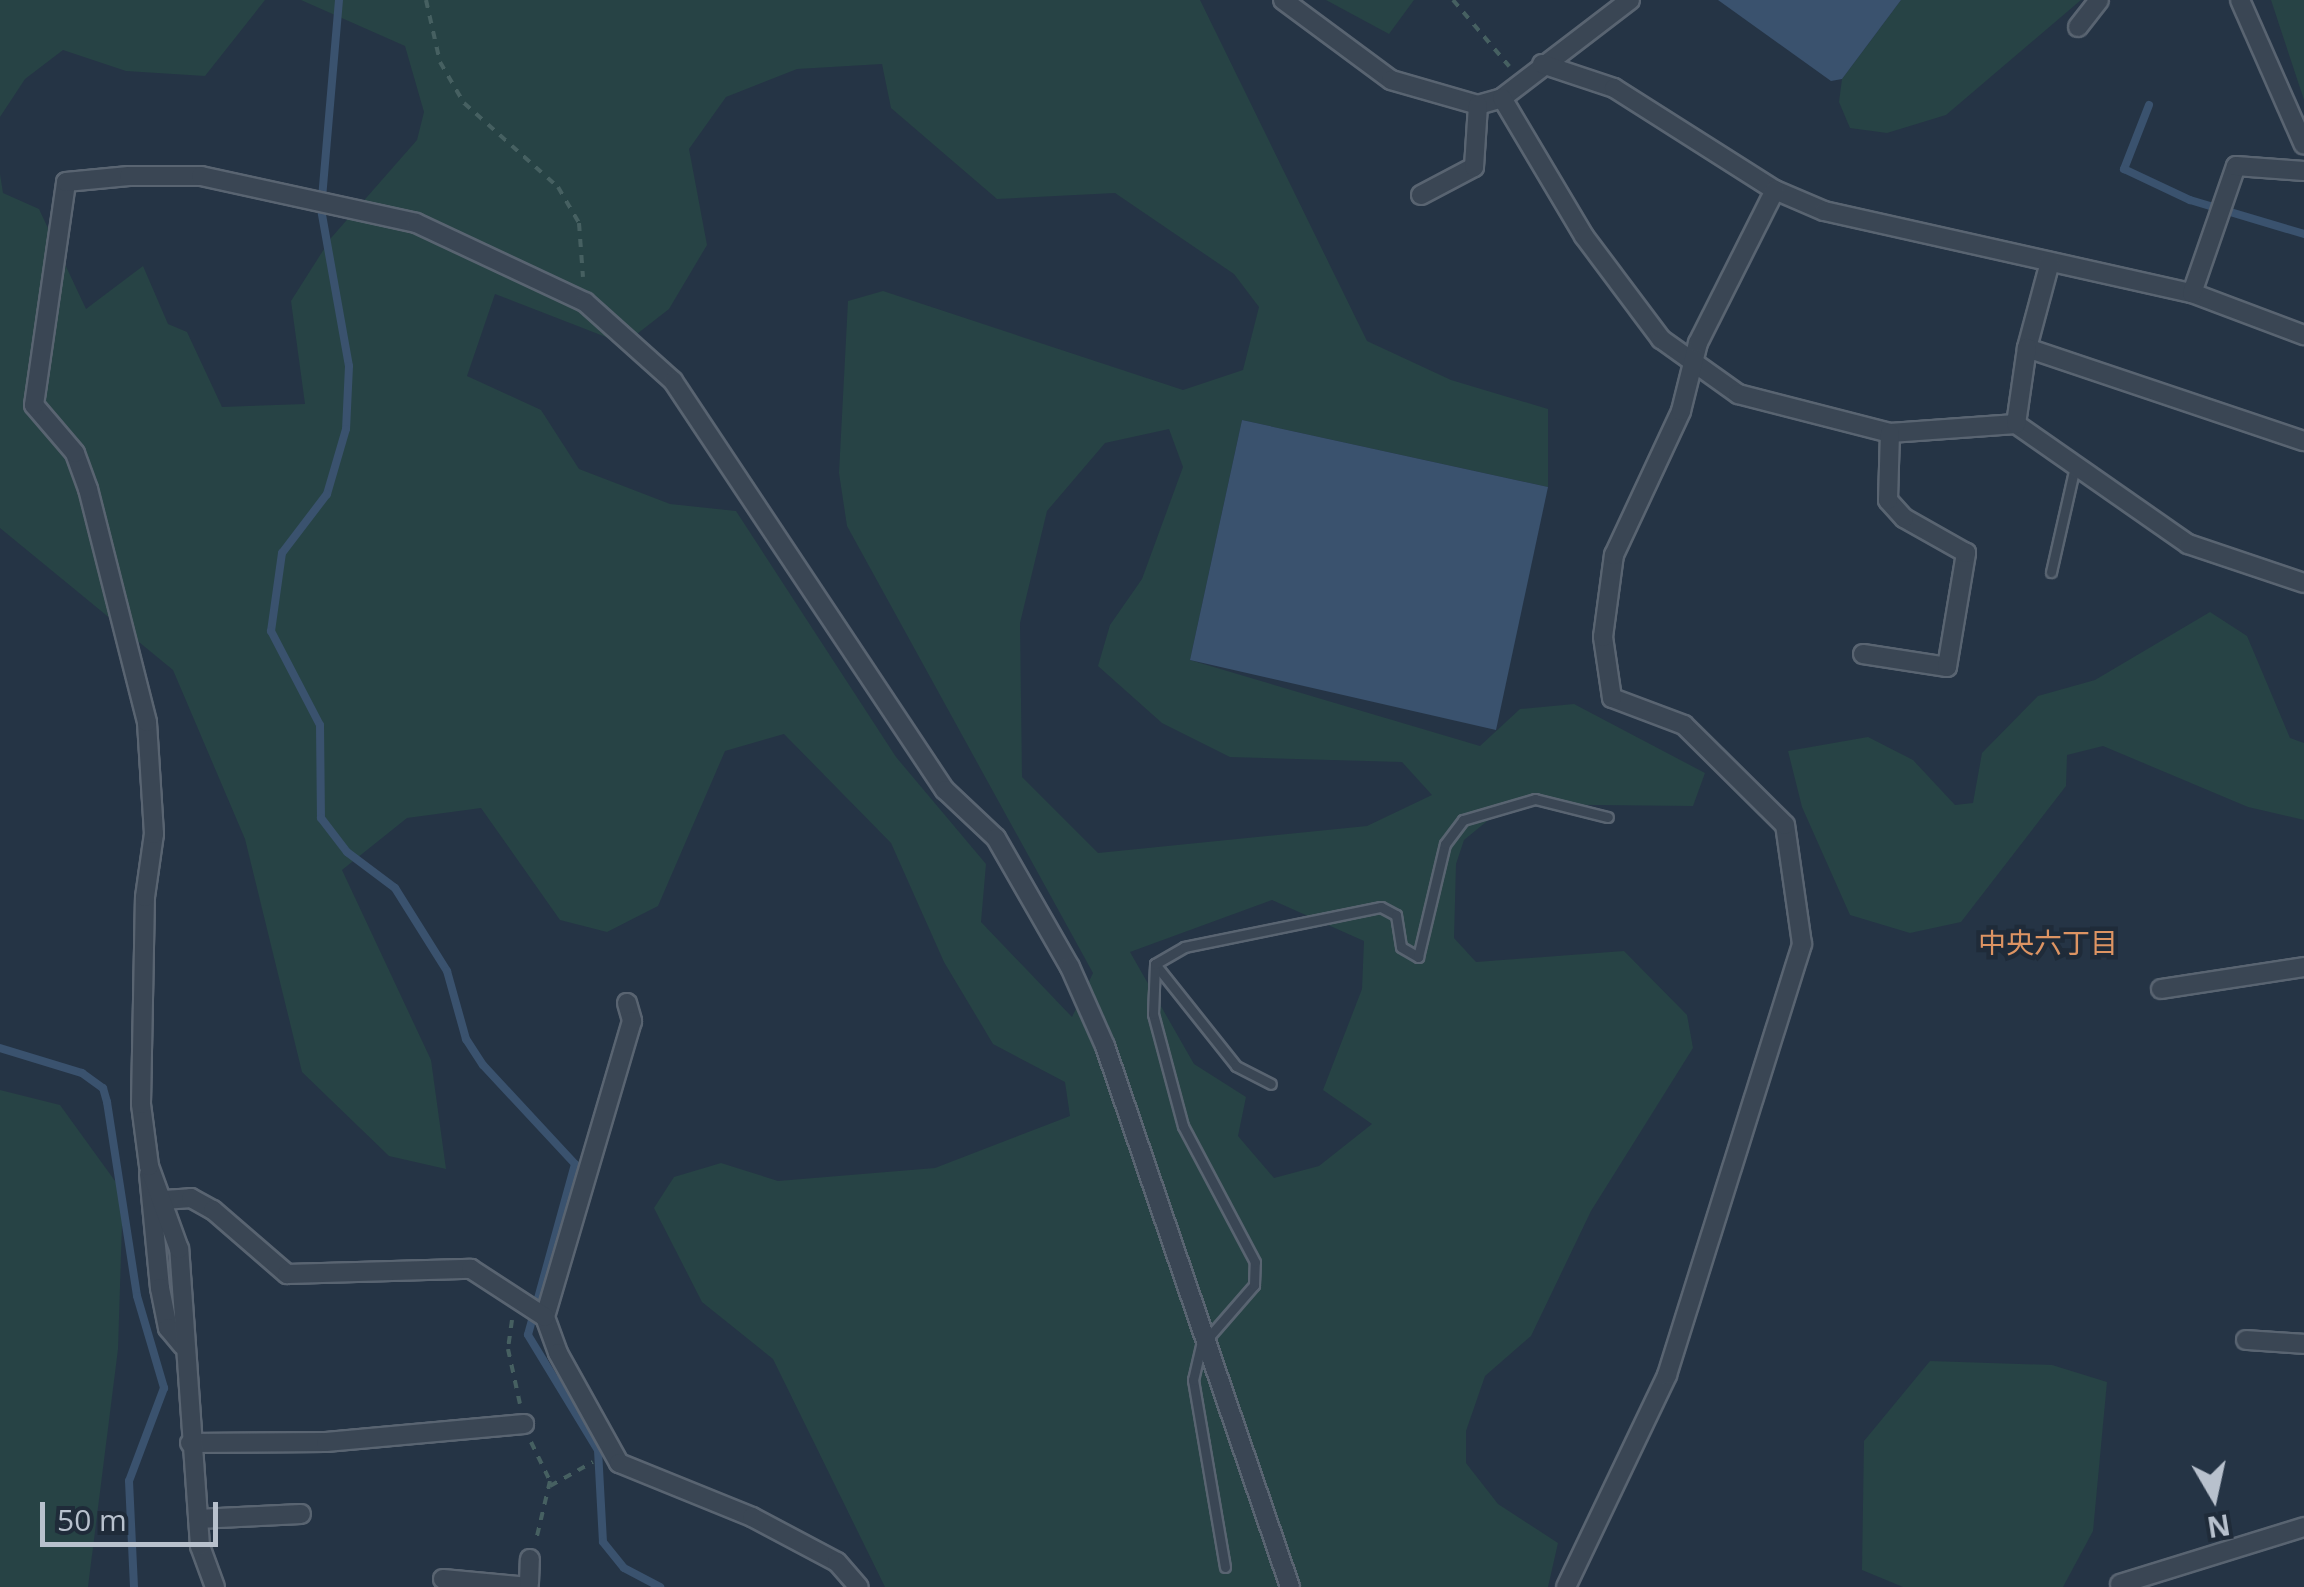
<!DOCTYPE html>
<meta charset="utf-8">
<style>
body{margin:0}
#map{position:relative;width:2304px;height:1587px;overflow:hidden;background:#253445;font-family:"Open Sans","Noto Sans JP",sans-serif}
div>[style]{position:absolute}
.green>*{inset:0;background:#274345}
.water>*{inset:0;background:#3a526e}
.stream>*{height:8px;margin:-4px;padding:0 4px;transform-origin:4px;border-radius:4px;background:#3a526e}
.path>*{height:4px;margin-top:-2px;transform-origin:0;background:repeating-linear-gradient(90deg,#466061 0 8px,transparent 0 16px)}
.roads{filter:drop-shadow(2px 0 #596471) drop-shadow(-2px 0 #596471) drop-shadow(0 2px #596471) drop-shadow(0 -2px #596471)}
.service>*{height:9px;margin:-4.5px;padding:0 4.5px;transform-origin:4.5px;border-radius:4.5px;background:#3a4654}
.minor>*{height:18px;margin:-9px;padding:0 9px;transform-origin:9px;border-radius:9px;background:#3a4654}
span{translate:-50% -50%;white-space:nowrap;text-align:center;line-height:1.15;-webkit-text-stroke:9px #1f2b39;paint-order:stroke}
.neighbourhood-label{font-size:28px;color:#dd9463}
.north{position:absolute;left:2164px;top:1447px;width:100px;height:100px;-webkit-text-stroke:8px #1f2b39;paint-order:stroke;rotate:171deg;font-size:28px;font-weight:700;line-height:40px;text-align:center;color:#b8c1cd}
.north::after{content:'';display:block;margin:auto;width:35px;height:45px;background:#b8c1cd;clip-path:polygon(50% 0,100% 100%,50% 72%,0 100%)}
.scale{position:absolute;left:40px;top:1502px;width:178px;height:45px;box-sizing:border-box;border:5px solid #b8c1cd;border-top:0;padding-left:12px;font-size:30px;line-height:35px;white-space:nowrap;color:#b8c1cd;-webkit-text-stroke:8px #1f2b39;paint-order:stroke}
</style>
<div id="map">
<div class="green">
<i style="clip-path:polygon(0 0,265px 0,205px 76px,126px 71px,63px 50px,25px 79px,0 117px)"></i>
<i style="clip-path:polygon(evenodd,301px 0,1200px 0,1367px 341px,1451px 380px,1548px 409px,1548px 487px,1242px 420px,1190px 660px,1480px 746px,1520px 709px,1574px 704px,1705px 773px,1693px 806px,1508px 804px,1464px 840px,1456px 864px,1454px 938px,1476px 962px,1624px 951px,1687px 1015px,1693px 1048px,1591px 1211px,1531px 1336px,1485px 1376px,1466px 1431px,1466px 1463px,1498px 1504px,1558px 1543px,1548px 1587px,885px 1587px,773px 1359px,702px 1302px,654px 1208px,674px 1177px,721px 1163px,778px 1181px,935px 1168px,1070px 1116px,1065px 1082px,993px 1044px,944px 962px,891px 843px,784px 734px,725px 751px,658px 906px,607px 932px,560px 920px,481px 808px,407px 818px,342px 870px,431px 1060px,446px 1169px,389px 1156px,302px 1072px,245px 839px,173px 670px,0 528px,0 174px,3px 193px,39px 209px,86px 309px,143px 266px,168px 324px,187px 332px,222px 407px,305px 404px,291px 301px,331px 238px,417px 140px,424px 112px,405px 46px,301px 0,882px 64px,891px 108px,997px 199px,1115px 193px,1234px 274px,1259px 307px,1243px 370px,1183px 390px,883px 291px,848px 301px,839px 473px,847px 526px,1093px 973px,1072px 1017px,981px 922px,986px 864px,896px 757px,736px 511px,670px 504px,579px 469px,541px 410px,467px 376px,495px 294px,624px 344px,669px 309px,707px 245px,689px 149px,726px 97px,797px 69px,882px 64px,301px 0,1169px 429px,1183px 467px,1142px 579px,1110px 625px,1098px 666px,1162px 723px,1230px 757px,1402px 762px,1432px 795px,1367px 826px,1098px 853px,1022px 777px,1020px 623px,1047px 511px,1105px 443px,1169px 429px,301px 0,1272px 900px,1364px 941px,1362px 989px,1323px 1090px,1372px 1124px,1319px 1166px,1274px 1178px,1238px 1136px,1246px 1097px,1194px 1064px,1130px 952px,1272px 900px)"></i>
<i style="clip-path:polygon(1326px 0,1414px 0,1389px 34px)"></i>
<i style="clip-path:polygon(1901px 0,2081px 0,1946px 115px,1887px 133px,1850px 128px,1839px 102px,1842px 79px)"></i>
<i style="clip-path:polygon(2271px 0,2304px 0,2304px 100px)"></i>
<i style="clip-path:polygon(2210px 612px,2247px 636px,2290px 738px,2304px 743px,2304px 820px,2248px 807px,2103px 746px,2067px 755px,2066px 786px,1961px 922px,1910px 933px,1850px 915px,1802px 807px,1788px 751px,1868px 737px,1913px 760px,1955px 805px,1973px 803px,1982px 753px,2038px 696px,2095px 680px)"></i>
<i style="clip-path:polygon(0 1090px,60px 1105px,123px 1192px,118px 1349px,88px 1587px,0 1587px)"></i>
<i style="clip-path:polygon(1930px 1361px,2052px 1365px,2107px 1382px,2093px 1531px,2063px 1587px,1903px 1587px,1862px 1570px,1864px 1441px)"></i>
</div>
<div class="water">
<i style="clip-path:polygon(1718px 0,1901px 0,1842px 79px,1831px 81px)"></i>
<i style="clip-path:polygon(1242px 420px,1548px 487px,1496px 730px,1190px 660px)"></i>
</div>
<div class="stream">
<i style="left:339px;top:0;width:210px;rotate:94.9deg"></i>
<i style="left:321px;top:209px;width:159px;rotate:79.9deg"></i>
<i style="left:349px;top:366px;width:63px;rotate:92.7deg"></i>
<i style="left:346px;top:429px;width:68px;rotate:106.3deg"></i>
<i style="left:327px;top:494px;width:74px;rotate:127.3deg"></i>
<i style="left:282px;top:553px;width:79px;rotate:98deg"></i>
<i style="left:271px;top:631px;width:106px;rotate:62.5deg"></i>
<i style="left:320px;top:725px;width:93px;rotate:89.4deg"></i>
<i style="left:321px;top:818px;width:43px;rotate:52.6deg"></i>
<i style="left:347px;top:852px;width:60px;rotate:36.9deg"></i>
<i style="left:395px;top:888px;width:98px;rotate:57.9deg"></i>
<i style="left:447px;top:971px;width:71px;rotate:74.4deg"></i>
<i style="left:466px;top:1039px;width:31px;rotate:57deg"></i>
<i style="left:483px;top:1065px;width:135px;rotate:47.1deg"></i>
<i style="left:575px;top:1164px;width:177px;rotate:105.4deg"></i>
<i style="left:528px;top:1335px;width:135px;rotate:58.7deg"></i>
<i style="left:598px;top:1450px;width:92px;rotate:86.9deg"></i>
<i style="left:603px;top:1542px;width:33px;rotate:51deg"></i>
<i style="left:624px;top:1568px;width:41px;rotate:27.8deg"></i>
<i style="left:2149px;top:105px;width:69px;rotate:111.3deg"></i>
<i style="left:2124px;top:169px;width:73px;rotate:25.2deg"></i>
<i style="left:2190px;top:200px;width:119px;rotate:16.6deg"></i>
<i style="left:0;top:1048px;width:86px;rotate:17deg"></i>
<i style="left:82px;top:1073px;width:26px;rotate:36deg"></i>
<i style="left:103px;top:1088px;width:15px;rotate:74deg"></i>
<i style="left:107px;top:1102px;width:196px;rotate:81.2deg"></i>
<i style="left:137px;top:1296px;width:96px;rotate:73.6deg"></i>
<i style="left:164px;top:1388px;width:99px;rotate:110.6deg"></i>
<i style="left:129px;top:1481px;width:106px;rotate:87.3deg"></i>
</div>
<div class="path">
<i style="left:426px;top:0;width:64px;rotate:77.3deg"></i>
<i style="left:440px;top:62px;width:48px;rotate:59.7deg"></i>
<i style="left:464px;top:103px;width:126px;rotate:41.8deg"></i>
<i style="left:558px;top:187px;width:42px;rotate:59.7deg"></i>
<i style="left:579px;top:223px;width:54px;rotate:85.8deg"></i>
<i style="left:1453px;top:0;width:87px;rotate:49.7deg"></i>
<i style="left:512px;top:1320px;width:29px;rotate:98deg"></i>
<i style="left:508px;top:1349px;width:56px;rotate:77.7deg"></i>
<i style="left:531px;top:1442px;width:43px;rotate:64deg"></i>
<i style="left:550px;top:1481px;width:61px;rotate:103.3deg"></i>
<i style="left:550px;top:1486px;width:49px;rotate:-29.2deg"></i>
</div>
<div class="roads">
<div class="service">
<i style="left:2051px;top:572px;width:104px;rotate:-77.2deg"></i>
<i style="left:1155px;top:964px;width:130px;rotate:51.5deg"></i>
<i style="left:1236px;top:1066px;width:39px;rotate:27deg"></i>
<i style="left:1225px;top:1567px;width:190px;rotate:-99.7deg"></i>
<i style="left:1193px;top:1380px;width:35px;rotate:-77deg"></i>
<i style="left:1201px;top:1346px;width:81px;rotate:-49deg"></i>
<i style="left:1254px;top:1285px;width:23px;rotate:-88deg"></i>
<i style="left:1255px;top:1262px;width:154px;rotate:-117.9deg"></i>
<i style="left:1183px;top:1126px;width:116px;rotate:-105deg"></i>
<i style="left:1153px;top:1014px;width:50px;rotate:-87.7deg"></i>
<i style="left:1155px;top:964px;width:34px;rotate:-30deg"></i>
<i style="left:1184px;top:947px;width:201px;rotate:-11.5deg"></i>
<i style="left:1381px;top:907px;width:17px;rotate:28deg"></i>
<i style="left:1396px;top:915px;width:32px;rotate:81deg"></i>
<i style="left:1401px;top:947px;width:20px;rotate:30deg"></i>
<i style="left:1418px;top:957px;width:116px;rotate:-76.6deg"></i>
<i style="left:1445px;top:844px;width:30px;rotate:-53deg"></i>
<i style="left:1463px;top:820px;width:75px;rotate:-16.3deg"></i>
<i style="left:1535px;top:799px;width:75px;rotate:13.9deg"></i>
</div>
<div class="minor">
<i style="left:1283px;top:0;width:134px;rotate:36.5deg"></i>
<i style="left:1391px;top:80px;width:91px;rotate:16deg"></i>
<i style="left:1478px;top:105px;width:25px;rotate:-16deg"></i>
<i style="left:1502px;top:98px;width:161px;rotate:-37.4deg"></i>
<i style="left:2240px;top:0;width:158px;rotate:66.2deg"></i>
<i style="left:2078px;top:27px;width:34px;rotate:-52deg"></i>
<i style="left:1542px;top:64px;width:76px;rotate:18.4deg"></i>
<i style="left:1614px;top:88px;width:191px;rotate:32.4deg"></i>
<i style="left:1775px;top:190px;width:53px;rotate:23.2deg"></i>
<i style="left:1824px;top:211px;width:377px;rotate:12.6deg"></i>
<i style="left:2192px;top:293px;width:120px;rotate:20.6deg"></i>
<i style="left:1502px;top:98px;width:161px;rotate:59.3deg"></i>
<i style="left:1584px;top:236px;width:129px;rotate:53.2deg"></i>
<i style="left:1661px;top:339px;width:95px;rotate:35.5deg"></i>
<i style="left:1738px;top:394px;width:157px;rotate:14.4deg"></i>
<i style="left:1890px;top:433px;width:126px;rotate:-4.1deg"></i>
<i style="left:2016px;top:424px;width:210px;rotate:34.9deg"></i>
<i style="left:2188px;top:544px;width:122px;rotate:18.6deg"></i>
<i style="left:1421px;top:195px;width:60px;rotate:-27.8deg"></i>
<i style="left:1474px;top:167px;width:62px;rotate:-86.3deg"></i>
<i style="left:2050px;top:262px;width:89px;rotate:105deg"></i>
<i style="left:2027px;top:348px;width:292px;rotate:18.6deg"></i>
<i style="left:2192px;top:293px;width:134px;rotate:-70.9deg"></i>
<i style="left:2236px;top:166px;width:68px;rotate:4.2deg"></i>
<i style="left:2016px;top:424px;width:77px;rotate:-81.8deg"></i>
<i style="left:1863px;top:654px;width:85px;rotate:8.8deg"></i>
<i style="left:1947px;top:667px;width:116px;rotate:-80.5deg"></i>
<i style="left:1966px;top:553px;width:71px;rotate:-150.6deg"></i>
<i style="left:1904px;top:518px;width:24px;rotate:-132deg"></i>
<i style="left:1888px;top:500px;width:67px;rotate:-88.3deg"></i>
<i style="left:2161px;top:989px;width:145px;rotate:-8.7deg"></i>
<i style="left:627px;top:1003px;width:19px;rotate:74deg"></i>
<i style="left:632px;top:1021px;width:309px;rotate:106.4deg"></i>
<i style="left:545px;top:1317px;width:38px;rotate:70deg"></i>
<i style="left:558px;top:1353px;width:126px;rotate:61deg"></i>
<i style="left:619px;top:1463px;width:144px;rotate:22.1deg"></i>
<i style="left:752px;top:1517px;width:96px;rotate:27.9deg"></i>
<i style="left:837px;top:1562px;width:33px;rotate:49deg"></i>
<i style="left:149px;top:1174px;width:115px;rotate:84.5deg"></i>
<i style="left:160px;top:1288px;width:41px;rotate:78.7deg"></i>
<i style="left:168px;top:1328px;width:23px;rotate:50deg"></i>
<i style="left:164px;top:1200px;width:27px;rotate:-4deg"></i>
<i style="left:191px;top:1198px;width:25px;rotate:29deg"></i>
<i style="left:213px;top:1210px;width:98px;rotate:40.9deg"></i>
<i style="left:287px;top:1274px;width:184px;rotate:-1.6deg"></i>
<i style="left:471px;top:1269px;width:88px;rotate:33deg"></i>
<i style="left:2246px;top:1340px;width:58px;rotate:3.9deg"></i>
<i style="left:190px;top:1443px;width:136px;rotate:-0.4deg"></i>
<i style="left:326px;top:1442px;width:199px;rotate:-5.2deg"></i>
<i style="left:198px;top:1519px;width:103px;rotate:-2.8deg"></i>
<i style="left:443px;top:1579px;width:86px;rotate:5.3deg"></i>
<i style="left:529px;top:1583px;width:24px;rotate:-88deg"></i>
<i style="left:2120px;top:1584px;width:193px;rotate:-17.2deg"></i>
<i style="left:215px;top:1587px;width:44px;rotate:-110.1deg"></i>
<i style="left:200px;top:1546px;width:298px;rotate:-94deg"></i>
<i style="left:179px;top:1249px;width:88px;rotate:-109.9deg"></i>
<i style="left:149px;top:1166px;width:63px;rotate:-97.4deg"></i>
<i style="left:141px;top:1104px;width:207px;rotate:-88.9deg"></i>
<i style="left:145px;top:897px;width:64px;rotate:-81.9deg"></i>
<i style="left:154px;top:834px;width:112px;rotate:-93.6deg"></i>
<i style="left:147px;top:722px;width:240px;rotate:-104.2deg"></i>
<i style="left:88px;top:489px;width:38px;rotate:-110deg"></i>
<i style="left:75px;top:453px;width:63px;rotate:-130.5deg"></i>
<i style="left:34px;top:405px;width:225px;rotate:-81.8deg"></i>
<i style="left:66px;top:182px;width:63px;rotate:-5.4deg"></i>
<i style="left:129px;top:176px;width:72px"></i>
<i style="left:201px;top:176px;width:220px;rotate:12.3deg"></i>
<i style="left:416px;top:223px;width:187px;rotate:25.1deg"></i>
<i style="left:585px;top:302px;width:118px;rotate:41.9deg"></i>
<i style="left:673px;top:381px;width:491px;rotate:56.4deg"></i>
<i style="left:945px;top:790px;width:70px;rotate:43.3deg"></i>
<i style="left:996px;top:838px;width:149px;rotate:60.2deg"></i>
<i style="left:1070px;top:967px;width:86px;rotate:66.1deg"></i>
<i style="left:1105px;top:1046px;width:572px;rotate:71.12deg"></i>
<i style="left:1566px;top:1587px;width:235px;rotate:-64.5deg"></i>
<i style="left:1667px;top:1375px;width:452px;rotate:-72.6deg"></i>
<i style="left:1802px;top:944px;width:120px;rotate:-98.1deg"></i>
<i style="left:1785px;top:825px;width:142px;rotate:-135.3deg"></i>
<i style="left:1684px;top:725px;width:77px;rotate:-159.4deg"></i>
<i style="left:1612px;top:698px;width:62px;rotate:-98.4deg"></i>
<i style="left:1603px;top:637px;width:83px;rotate:-82.4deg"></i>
<i style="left:1614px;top:555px;width:159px;rotate:-65deg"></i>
<i style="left:1681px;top:411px;width:70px;rotate:-76deg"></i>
<i style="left:1698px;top:343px;width:171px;rotate:-63.3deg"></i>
</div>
</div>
<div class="neighbourhood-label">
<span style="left:2048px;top:942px">中央六丁目</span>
</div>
<div class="north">N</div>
<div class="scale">50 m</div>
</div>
